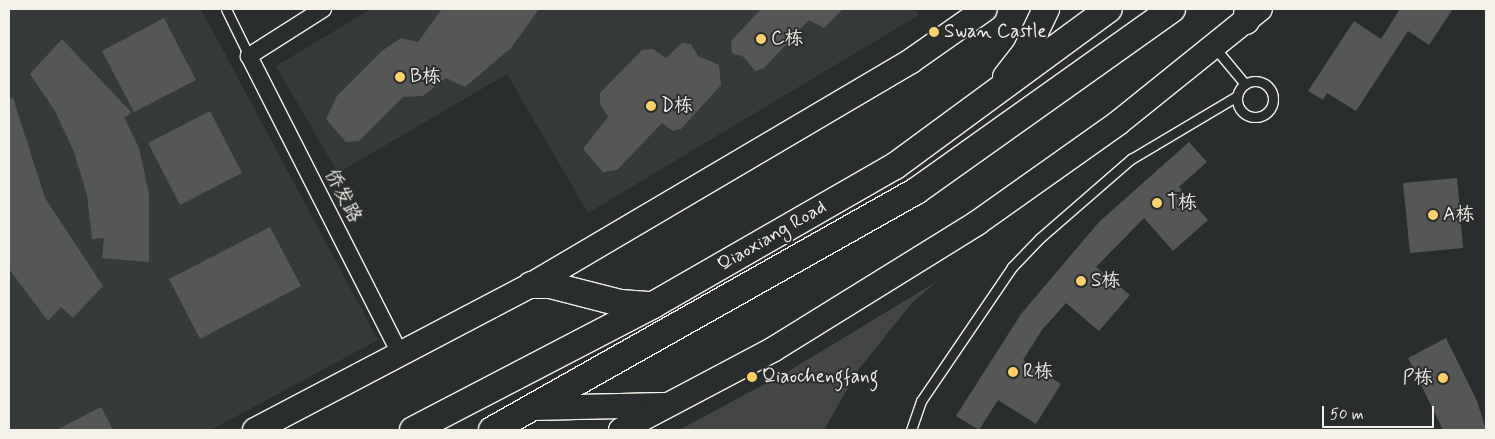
<!DOCTYPE html>
<meta charset="utf-8">
<style>
body{margin:0}
#map{position:relative;width:1495px;height:439px;overflow:hidden;background:#2a2d2e;font-family:Mynerve,"LXGW WenKai TC",sans-serif}
div>[style]{position:absolute}
.built>*{inset:0;background:#373a3a}
.green>*{inset:0;background:#444645}
.building>*{inset:0;background:#555756}
.roads{filter:drop-shadow(1px 0 #f4f1e8) drop-shadow(-1px 0 #f4f1e8) drop-shadow(0 1px #f4f1e8) drop-shadow(0 -1px #f4f1e8)}
.service>*{height:9px;margin:-4.5px;padding:0 4.5px;transform-origin:4.5px;border-radius:4.5px;background:#2a2d2e}
.service>.ring{margin:-4.5px;padding:0;box-sizing:content-box;background:none;border:9px solid #2a2d2e;border-radius:50%}
.minor>*{height:16px;margin:-8px;padding:0 8px;transform-origin:8px;border-radius:8px;background:#2a2d2e}
.secondary>*{height:24px;margin:-12px;padding:0 12px;transform-origin:12px;border-radius:12px;background:#2a2d2e}
.primary>*{height:26px;margin:-13px;padding:0 13px;transform-origin:13px;border-radius:13px;background:#2a2d2e}
.dots>*{width:14px;height:14px;translate:-50% -50%;box-sizing:border-box;border:2px solid #2a2d2e;border-radius:50%}
span{translate:-50% -50%;white-space:nowrap;text-align:center;line-height:1.15;-webkit-text-stroke:4px #2a2d2e;paint-order:stroke}
.poi-label{font-size:19px;color:#f4f1e8}
.left{translate:0 -50%;text-align:left}
.right{translate:-100% -50%;text-align:right}
.street-label{font-size:19px;color:#f4f1e8}
.frame{position:absolute;inset:0;border:10px solid #f4f1e8;pointer-events:none}
.scale{position:absolute;left:1322px;top:406px;width:112px;height:22px;box-sizing:border-box;border:2px solid #f4f1e8;border-top:0;padding-left:6px;font-size:15px;line-height:18px;white-space:nowrap;color:#f4f1e8;-webkit-text-stroke:4px #2a2d2e;paint-order:stroke}
</style>
<div id="map">
<div class="built">
<i style="clip-path:polygon(9px 9px,201px 9px,378px 340px,211px 430px,9px 430px)"></i>
<i style="clip-path:polygon(371px 9px,915px 9px,919px 15px,588px 213px,507px 74px,338px 173px,276px 66px)"></i>
</div>
<div class="green">
<i style="clip-path:polygon(936px 282px,911px 304px,859px 369px,824px 430px,679px 430px,787px 372px)"></i>
</div>
<div class="building">
<i style="clip-path:polygon(442px 9px,539px 9px,511px 48px,465px 87px,446px 78px,423px 96px,403px 97px,359px 141px,346px 142px,326px 119px,337px 96px,383px 50px,401px 38px,418px 42px)"></i>
<i style="clip-path:polygon(761px 9px,843px 9px,824px 28px,809px 20px,764px 68px,755px 71px,744px 57px,732px 53px,731px 41px)"></i>
<i style="clip-path:polygon(1400px 9px,1453px 9px,1429px 45px,1408px 31px,1356px 111px,1327px 93px,1323px 100px,1308px 91px,1354px 21px,1381px 39px)"></i>
<i style="clip-path:polygon(164px 18px,196px 80px,134px 112px,102px 51px)"></i>
<i style="clip-path:polygon(62px 39px,132px 113px,124px 117px,139px 148px,149px 194px,149px 262px,102px 258px,104px 238px,92px 239px,87px 195px,74px 152px,55px 111px,30px 74px)"></i>
<i style="clip-path:polygon(682px 43px,691px 44px,698px 56px,719px 65px,721px 85px,681px 129px,673px 131px,662px 123px,617px 170px,603px 172px,583px 149px,608px 117px,600px 104px,600px 93px,642px 50px,653px 49px,666px 58px)"></i>
<i style="clip-path:polygon(13px 98px,45px 198px,103px 286px,73px 318px,61px 307px,48px 321px,9px 269px,9px 99px)"></i>
<i style="clip-path:polygon(210px 111px,242px 173px,180px 205px,148px 143px)"></i>
<i style="clip-path:polygon(1189px 142px,1207px 162px,1179px 187px,1208px 220px,1173px 251px,1144px 218px,1096px 267px,1130px 295px,1099px 331px,1066px 303px,1042px 330px,1023px 360px,1061px 384px,1036px 424px,998px 400px,979px 430px,956px 416px,1021px 314px,1099px 222px)"></i>
<i style="clip-path:polygon(1457px 178px,1463px 248px,1410px 253px,1403px 183px)"></i>
<i style="clip-path:polygon(270px 227px,301px 286px,200px 339px,169px 279px)"></i>
<i style="clip-path:polygon(1446px 338px,1477px 401px,1486px 430px,1443px 430px,1408px 358px)"></i>
<i style="clip-path:polygon(101px 407px,113px 430px,56px 430px)"></i>
</div>
<div class="roads">
<div class="service">
<i style="left:226px;top:9px;width:52px;rotate:63.9deg"></i>
<i style="left:1215px;top:48px;width:47px;rotate:50.2deg"></i>
<i class="ring" style="left:1237px;top:81px;width:27px;height:27px"></i>
<i style="left:911px;top:430px;width:31px;rotate:-71deg"></i>
<i style="left:921px;top:401px;width:162px;rotate:-55.8deg"></i>
<i style="left:1012px;top:267px;width:40px;rotate:-46deg"></i>
<i style="left:1040px;top:238px;width:121px;rotate:-41deg"></i>
<i style="left:1131px;top:159px;width:123px;rotate:-30.7deg"></i>
</div>
<div class="minor">
<i style="left:323px;top:9px;width:88px;rotate:147.6deg"></i>
<i style="left:249px;top:56px;width:335px;rotate:63.1deg"></i>
</div>
<div class="secondary">
<i style="left:533px;top:408px;width:131px;rotate:-1.3deg"></i>
<i style="left:255px;top:430px;width:312px;rotate:-27.7deg"></i>
<i style="left:531px;top:285px;width:441px;rotate:-30.5deg"></i>
<i style="left:911px;top:61px;width:90px;rotate:-35.1deg"></i>
<i style="left:621px;top:430px;width:173px;rotate:-27.9deg"></i>
<i style="left:774px;top:349px;width:239px;rotate:-31.8deg"></i>
<i style="left:977px;top:223px;width:173px;rotate:-35.3deg"></i>
<i style="left:1118px;top:123px;width:182px;rotate:-38.8deg"></i>
</div>
<div class="primary">
<i style="left:1246px;top:21px;width:12px;rotate:-81deg"></i>
<i style="left:1006px;top:77px;width:33px;rotate:-52deg"></i>
<i style="left:1026px;top:51px;width:47px;rotate:-64.5deg"></i>
<i style="left:531px;top:285px;width:19px"></i>
<i style="left:550px;top:285px;width:72px;rotate:14.4deg"></i>
<i style="left:620px;top:303px;width:32px;rotate:4deg"></i>
<i style="left:413px;top:430px;width:271px;rotate:-27.5deg"></i>
<i style="left:653px;top:305px;width:279px;rotate:-29.9deg"></i>
<i style="left:895px;top:166px;width:265px;rotate:-36.3deg"></i>
<i style="left:492px;top:430px;width:487px;rotate:-29.4deg"></i>
<i style="left:916px;top:191px;width:314px;rotate:-35.4deg"></i>
</div>
</div>
<div class="dots">
<i style="left:934px;top:32px;background:#ffd166"></i>
<i style="left:761px;top:39px;background:#ffd166"></i>
<i style="left:400px;top:77px;background:#ffd166"></i>
<i style="left:651px;top:106px;background:#ffd166"></i>
<i style="left:1157px;top:203px;background:#ffd166"></i>
<i style="left:1433px;top:215px;background:#ffd166"></i>
<i style="left:1081px;top:281px;background:#ffd166"></i>
<i style="left:1013px;top:372px;background:#ffd166"></i>
<i style="left:752px;top:377px;background:#ffd166"></i>
<i style="left:1443px;top:378px;background:#ffd166"></i>
</div>
<div class="poi-label">
<span class="left" style="left:944px;top:32px">Swan Castle</span>
<span class="left" style="left:771px;top:39px">C栋</span>
<span class="left" style="left:410px;top:77px">B栋</span>
<span class="left" style="left:661px;top:106px">D栋</span>
<span class="left" style="left:1167px;top:203px">T栋</span>
<span class="left" style="left:1443px;top:215px">A栋</span>
<span class="left" style="left:1091px;top:281px">S栋</span>
<span class="left" style="left:1023px;top:372px">R栋</span>
<span class="left" style="left:762px;top:377px">Qiaochengfang</span>
<span class="right" style="left:1433px;top:378px">P栋</span>
</div>
<div class="street-label">
<span style="left:343px;top:196px;rotate:63deg">侨发路</span>
<span style="left:772px;top:236px;rotate:-30deg">Qiaoxiang Road</span>
</div>
<div class="frame"></div>
<div class="scale">50 m</div>
</div>
